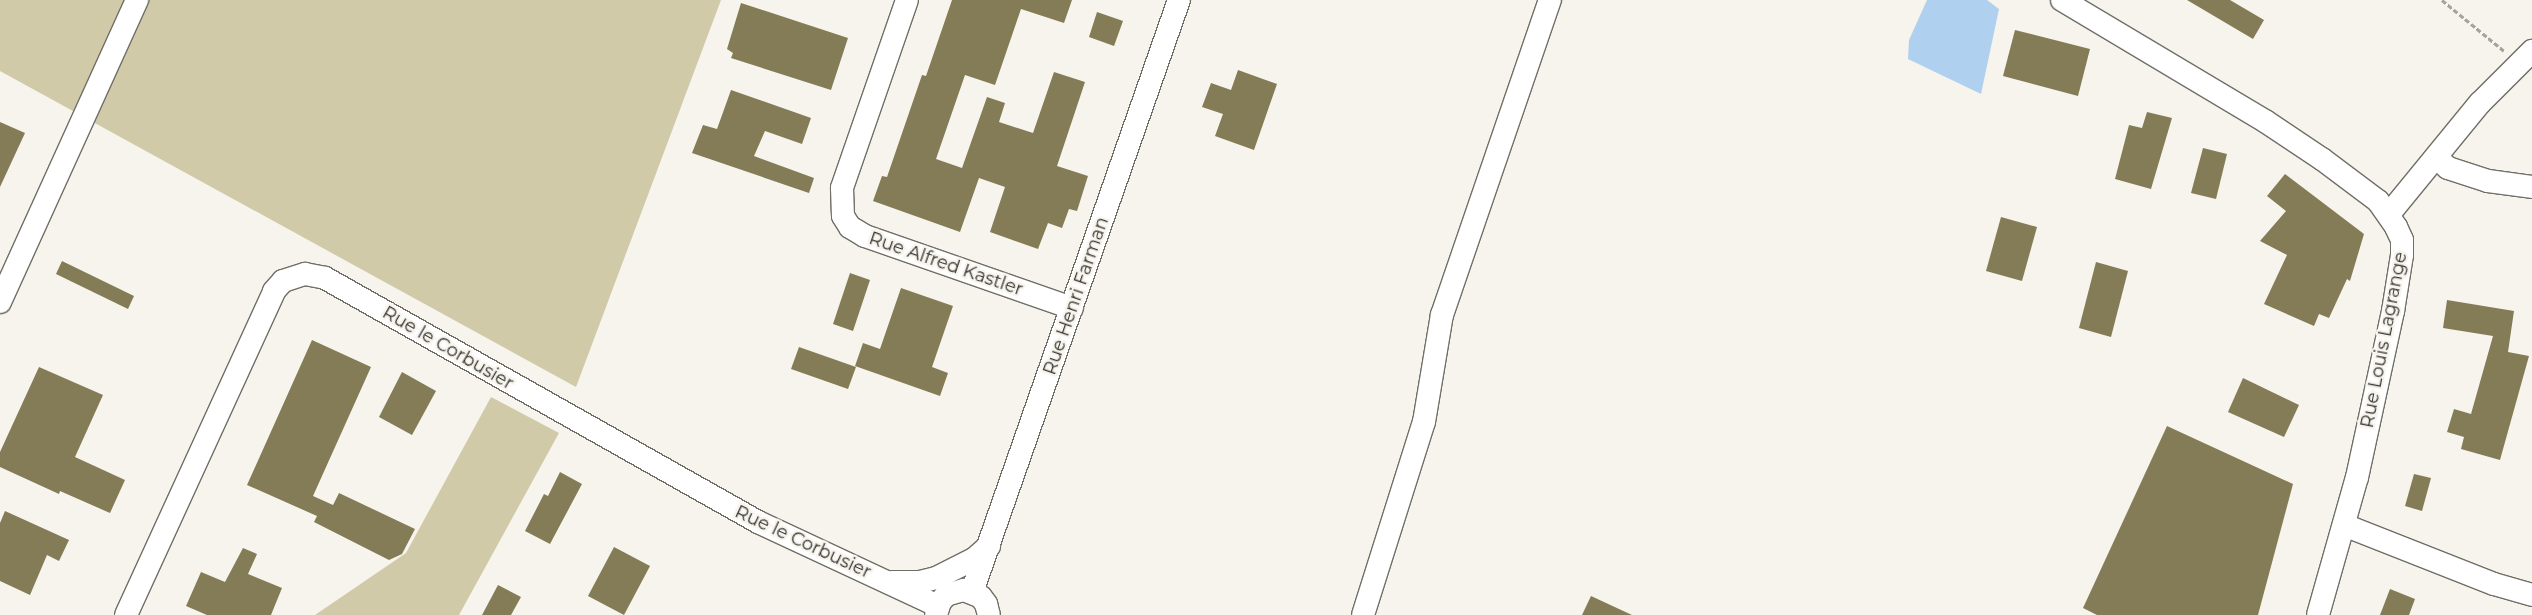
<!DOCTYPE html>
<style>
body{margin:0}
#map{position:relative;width:2532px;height:615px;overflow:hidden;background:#f6f4ec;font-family:Montserrat,sans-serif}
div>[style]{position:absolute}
.green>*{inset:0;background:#d1caa9}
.water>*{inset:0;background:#afd0ee}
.building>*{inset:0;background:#847c56}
.path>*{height:3px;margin-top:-1.5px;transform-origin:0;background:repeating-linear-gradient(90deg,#a5a39d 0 5px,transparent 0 7.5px)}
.roads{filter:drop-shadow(1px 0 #706f67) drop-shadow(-1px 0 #706f67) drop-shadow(0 1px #706f67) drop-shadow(0 -1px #706f67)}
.minor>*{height:22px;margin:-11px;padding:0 11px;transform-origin:11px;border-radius:11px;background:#fff}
span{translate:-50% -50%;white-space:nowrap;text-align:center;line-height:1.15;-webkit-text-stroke:4.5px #f6f4ec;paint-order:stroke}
.street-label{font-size:18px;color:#343330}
</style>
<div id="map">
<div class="green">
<i style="clip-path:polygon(0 0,721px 0,576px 387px,0 71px)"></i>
<i style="clip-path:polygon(491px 397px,559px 433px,459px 615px,315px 615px,406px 553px)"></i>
</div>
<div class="water">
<i style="clip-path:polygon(1927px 0,1987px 0,1999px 9px,1981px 94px,1908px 59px,1909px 40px)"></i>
</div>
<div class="building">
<i style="clip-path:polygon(952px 0,1072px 0,1064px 23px,1021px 9px,995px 85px,965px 75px,936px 159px,962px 168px,987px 97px,1005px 103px,999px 122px,1033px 133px,1054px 72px,1085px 82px,1057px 166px,1088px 176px,1077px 211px,1069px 209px,1062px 228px,1048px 223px,1038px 249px,990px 232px,1005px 187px,979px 178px,960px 232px,873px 201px,882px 176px,887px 177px,922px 75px,926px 76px)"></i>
<i style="clip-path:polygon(2187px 0,2230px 0,2264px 20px,2253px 39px)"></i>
<i style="clip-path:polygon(741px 3px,848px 38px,831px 90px,731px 58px,733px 53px,727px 49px)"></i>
<i style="clip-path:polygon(1097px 12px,1123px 21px,1114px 46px,1089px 37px)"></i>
<i style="clip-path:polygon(2015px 30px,2090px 49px,2078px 96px,2003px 76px)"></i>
<i style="clip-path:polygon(1238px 70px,1277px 84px,1254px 150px,1215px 136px,1223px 114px,1202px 107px,1211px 83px,1231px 90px)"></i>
<i style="clip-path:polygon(731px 90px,811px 118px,802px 144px,765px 131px,754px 156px,814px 178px,809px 193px,692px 153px,703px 125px,717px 129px)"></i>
<i style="clip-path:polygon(2147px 112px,2172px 118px,2151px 189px,2115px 179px,2129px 125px,2142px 128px)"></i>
<i style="clip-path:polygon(0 122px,25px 133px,0 187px)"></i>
<i style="clip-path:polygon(2203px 148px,2227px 154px,2216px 199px,2191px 193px)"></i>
<i style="clip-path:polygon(2285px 174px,2364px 234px,2350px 281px,2347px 279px,2329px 318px,2319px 314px,2314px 326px,2264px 304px,2287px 255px,2260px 241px,2286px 211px,2267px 196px)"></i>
<i style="clip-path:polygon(2001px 217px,2037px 227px,2022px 281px,1986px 271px)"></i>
<i style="clip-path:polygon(62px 261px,134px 296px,128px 309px,56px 274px)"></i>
<i style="clip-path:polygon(2096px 262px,2128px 271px,2111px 337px,2079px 328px)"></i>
<i style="clip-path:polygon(850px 273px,870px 280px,853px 331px,833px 324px)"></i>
<i style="clip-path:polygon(901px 288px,953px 306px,932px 367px,948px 373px,940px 396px,855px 366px,863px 343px,880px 349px)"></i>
<i style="clip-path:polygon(2447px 300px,2514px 311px,2508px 352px,2529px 356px,2500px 460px,2461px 449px,2464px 437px,2447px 432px,2454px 409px,2471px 414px,2493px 336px,2443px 328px)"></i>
<i style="clip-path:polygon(312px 340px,371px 367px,313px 496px,333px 505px,339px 493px,415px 529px,402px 554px,389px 560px,314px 522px,317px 516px,247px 485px)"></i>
<i style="clip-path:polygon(799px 347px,856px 367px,848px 389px,791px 369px)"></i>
<i style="clip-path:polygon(39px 367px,103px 395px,75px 457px,125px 480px,110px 513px,60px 491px,59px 494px,0 467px,0 452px)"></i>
<i style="clip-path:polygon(402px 372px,436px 391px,412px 435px,379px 417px)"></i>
<i style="clip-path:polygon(2243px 378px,2299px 405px,2284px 437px,2228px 412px)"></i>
<i style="clip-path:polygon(2167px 426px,2293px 484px,2258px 615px,2097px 615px,2083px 608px)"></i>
<i style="clip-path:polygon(560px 472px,582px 484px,550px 544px,525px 531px,544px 494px,548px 496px)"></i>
<i style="clip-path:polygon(2414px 474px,2431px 478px,2422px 511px,2405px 506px)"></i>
<i style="clip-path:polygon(5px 511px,69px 540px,59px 561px,47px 555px,30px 595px,0 581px,0 523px)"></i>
<i style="clip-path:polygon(614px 547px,650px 566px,624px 615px,588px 596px)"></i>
<i style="clip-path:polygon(243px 548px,257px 554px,248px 574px,282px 588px,271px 615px,207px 615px,186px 606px,201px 572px,225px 582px)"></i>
<i style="clip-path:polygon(498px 585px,521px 597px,511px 615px,482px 615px)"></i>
<i style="clip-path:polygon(2390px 589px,2415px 599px,2409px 615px,2380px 615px)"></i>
<i style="clip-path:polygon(1591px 596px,1632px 615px,1582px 615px)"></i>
</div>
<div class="path">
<i style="left:2442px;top:0;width:80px;rotate:39.4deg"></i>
</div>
<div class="roads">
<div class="minor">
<i style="left:907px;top:0;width:199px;rotate:109.1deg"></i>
<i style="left:842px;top:188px;width:28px;rotate:88deg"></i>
<i style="left:843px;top:216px;width:13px;rotate:58deg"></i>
<i style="left:850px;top:227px;width:17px;rotate:31deg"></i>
<i style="left:865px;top:236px;width:219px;rotate:19.2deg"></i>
<i style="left:2062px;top:0;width:236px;rotate:30.8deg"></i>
<i style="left:2265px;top:121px;width:69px;rotate:33.7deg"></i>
<i style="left:2322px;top:159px;width:70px;rotate:36.9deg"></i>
<i style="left:2378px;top:201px;width:32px;rotate:55deg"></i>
<i style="left:2396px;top:227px;width:14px;rotate:65deg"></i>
<i style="left:2402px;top:240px;width:15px;rotate:90deg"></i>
<i style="left:2402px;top:255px;width:57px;rotate:99.1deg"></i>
<i style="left:2393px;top:311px;width:170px;rotate:102.2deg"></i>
<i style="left:2357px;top:477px;width:143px;rotate:105.8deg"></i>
<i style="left:2436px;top:157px;width:16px;rotate:43deg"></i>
<i style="left:2448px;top:168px;width:42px;rotate:18deg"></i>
<i style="left:2488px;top:181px;width:44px;rotate:7.8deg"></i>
<i style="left:2389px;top:214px;width:144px;rotate:-50.7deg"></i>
<i style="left:2480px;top:103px;width:74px;rotate:-45deg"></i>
<i style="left:0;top:302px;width:332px;rotate:-65.6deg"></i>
<i style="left:2344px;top:525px;width:161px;rotate:21.5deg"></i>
<i style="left:2494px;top:584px;width:40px;rotate:16deg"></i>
<i style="left:892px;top:582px;width:28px"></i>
<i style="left:920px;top:582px;width:16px;rotate:-14deg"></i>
<i style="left:936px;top:578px;width:42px;rotate:-26.6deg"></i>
<i style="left:974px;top:559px;width:20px;rotate:-41deg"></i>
<i style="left:972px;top:592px;width:627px;rotate:-70.73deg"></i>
<i style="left:126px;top:615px;width:356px;rotate:-65.4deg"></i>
<i style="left:274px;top:291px;width:13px;rotate:-48deg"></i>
<i style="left:283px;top:281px;width:23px;rotate:-18deg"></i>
<i style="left:305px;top:274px;width:20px;rotate:11deg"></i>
<i style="left:325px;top:278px;width:497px;rotate:29.4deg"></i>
<i style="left:758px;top:522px;width:199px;rotate:25deg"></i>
<i style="left:936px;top:615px;width:14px;rotate:-73deg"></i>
<i style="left:940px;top:602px;width:9px;rotate:-49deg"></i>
<i style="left:946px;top:595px;width:19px;rotate:-16deg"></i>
<i style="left:964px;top:590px;width:18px;rotate:22deg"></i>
<i style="left:981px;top:597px;width:9px;rotate:54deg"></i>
<i style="left:986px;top:604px;width:11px;rotate:75deg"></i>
<i style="left:1363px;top:615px;width:202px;rotate:-72.5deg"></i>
<i style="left:1424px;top:422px;width:109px;rotate:-80.5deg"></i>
<i style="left:1442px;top:315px;width:333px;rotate:-71.1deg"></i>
</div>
</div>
<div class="street-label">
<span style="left:946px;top:264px;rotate:19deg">Rue Alfred Kastler</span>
<span style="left:1076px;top:296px;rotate:-71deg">Rue Henri Farman</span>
<span style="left:2384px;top:340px;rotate:-79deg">Rue Louis Lagrange</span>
<span style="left:448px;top:348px;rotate:30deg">Rue le Corbusier</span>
<span style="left:803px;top:542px;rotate:25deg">Rue le Corbusier</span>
</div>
</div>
